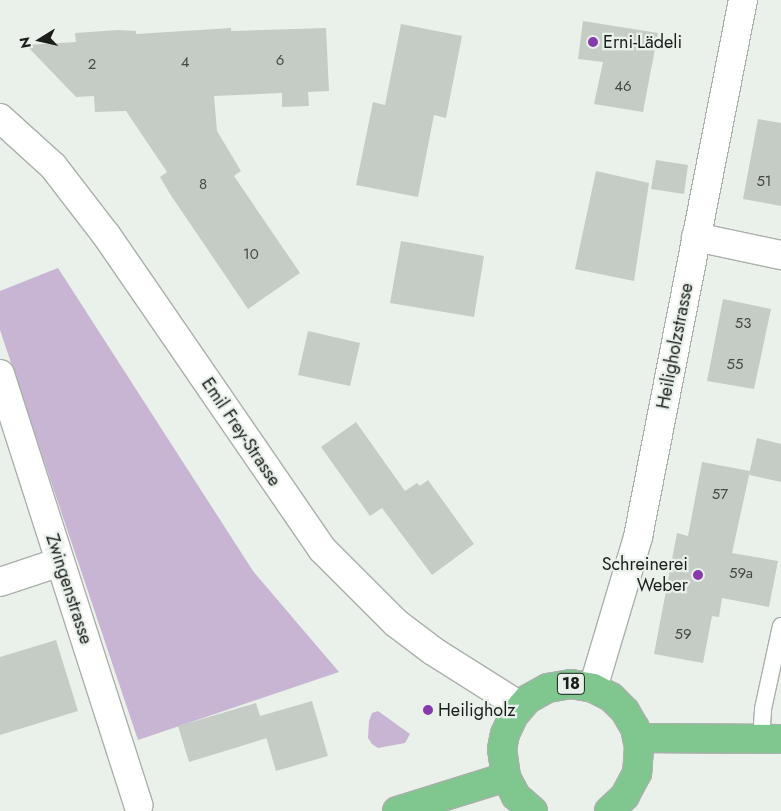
<!DOCTYPE html>
<meta charset="utf-8">
<style>
body{margin:0}
#map{position:relative;width:781px;height:811px;overflow:hidden;background:#eaf1eb;font-family:Jost,sans-serif}
div>[style]{position:absolute}
.green>*{inset:0;background:#c8b4d3}
.building>*{inset:0;background:#c5ccc6}
.roads{filter:drop-shadow(1px 0 #aab0aa) drop-shadow(-1px 0 #aab0aa) drop-shadow(0 1px #aab0aa) drop-shadow(0 -1px #aab0aa)}
.service>*{height:16px;margin:-8px;padding:0 8px;transform-origin:8px;border-radius:8px;background:#fff}
.minor>*{height:28px;margin:-14px;padding:0 14px;transform-origin:14px;border-radius:14px;background:#fff}
.tertiary>*{height:28px;margin:-14px;padding:0 14px;transform-origin:14px;border-radius:14px;background:#fff}
.primary>*{height:28px;margin:-14px;padding:0 14px;transform-origin:14px;border-radius:14px;background:#7fc68f}
.dots>*{width:14px;height:14px;translate:-50% -50%;box-sizing:border-box;border:2px solid #eaf1eb;border-radius:50%}
span{translate:-50% -50%;white-space:nowrap;text-align:center;line-height:1.15;-webkit-text-stroke:4.5px #eaf1eb;paint-order:stroke}
.number-label{font-size:15px;color:#464a46}
.number-label span{-webkit-text-stroke-width:0}
.shield-label span{padding:1px 4px;background:#eaf1eb;border:1px solid;border-radius:4px;-webkit-text-stroke-width:0}
.shield-label{font-size:16px;color:#1b1e1b;font-weight:700}
.poi-label{font-size:18px;color:#1b1e1b}
.left{translate:0 -50%;text-align:left}
.right{translate:-100% -50%;text-align:right}
.street-label{font-size:18px;color:#1b1e1b}
.north{position:absolute;left:15px;top:15px;width:50px;height:50px;-webkit-text-stroke:4px #eaf1eb;paint-order:stroke;rotate:260deg;font-size:14px;font-weight:700;line-height:20px;text-align:center;color:#1b1e1b}
.north::after{content:'';display:block;margin:auto;width:18px;height:22px;background:#1b1e1b;clip-path:polygon(50% 0,100% 100%,50% 72%,0 100%)}
</style>
<div id="map">
<div class="green">
<i style="clip-path:polygon(58px 268px,253px 571px,339px 672px,138px 740px,0 330px,0 291px)"></i>
<i style="clip-path:polygon(378px 711px,410px 734px,405px 743px,378px 748px,372px 744px,368px 738px,369px 721px,372px 713px)"></i>
</div>
<div class="building">
<i style="clip-path:polygon(583px 21px,658px 33px,643px 112px,594px 104px,603px 62px,578px 59px)"></i>
<i style="clip-path:polygon(401px 24px,462px 36px,446px 118px,434px 115px,418px 197px,356px 185px,373px 102px,385px 105px)"></i>
<i style="clip-path:polygon(231px 28px,231px 31px,326px 28px,329px 91px,308px 92px,309px 106px,282px 107px,282px 93px,214px 96px,217px 131px,241px 171px,234px 176px,300px 273px,248px 309px,170px 194px,160px 177px,167px 172px,126px 111px,95px 112px,94px 96px,76px 97px,26px 45px,76px 42px,75px 33px,118px 30px,136px 31px,136px 34px)"></i>
<i style="clip-path:polygon(758px 119px,781px 123px,781px 206px,743px 199px)"></i>
<i style="clip-path:polygon(656px 160px,688px 165px,684px 194px,651px 189px)"></i>
<i style="clip-path:polygon(596px 171px,649px 183px,634px 281px,575px 269px)"></i>
<i style="clip-path:polygon(401px 241px,484px 256px,474px 317px,390px 303px)"></i>
<i style="clip-path:polygon(723px 299px,771px 309px,754px 389px,707px 381px)"></i>
<i style="clip-path:polygon(308px 331px,360px 343px,350px 386px,298px 375px)"></i>
<i style="clip-path:polygon(356px 422px,405px 491px,417px 483px,420px 486px,428px 480px,474px 544px,432px 575px,382px 508px,370px 516px,321px 447px)"></i>
<i style="clip-path:polygon(757px 438px,781px 444px,781px 482px,749px 475px)"></i>
<i style="clip-path:polygon(702px 462px,750px 471px,732px 553px,778px 561px,769px 607px,722px 598px,719px 617px,712px 616px,703px 663px,654px 654px,677px 533px,688px 536px)"></i>
<i style="clip-path:polygon(56px 640px,78px 711px,0 735px,0 657px)"></i>
<i style="clip-path:polygon(312px 701px,328px 756px,276px 771px,260px 716px)"></i>
<i style="clip-path:polygon(256px 703px,267px 738px,189px 762px,178px 726px)"></i>
</div>
<div class="roads">
<div class="service">
<i style="left:761px;top:739px;width:30px;rotate:-86deg"></i>
<i style="left:763px;top:709px;width:85px;rotate:-77.8deg"></i>
</div>
<div class="minor">
<i style="left:696px;top:237px;width:87px;rotate:12deg"></i>
<i style="left:0;top:374px;width:453px;rotate:72.2deg"></i>
<i style="left:0;top:582px;width:63px;rotate:-18.4deg"></i>
<i style="left:593px;top:688px;width:158px;rotate:-73.4deg"></i>
<i style="left:638px;top:537px;width:547px;rotate:-78.94deg"></i>
</div>
<div class="tertiary">
<i style="left:0;top:118px;width:72px;rotate:42.2deg"></i>
<i style="left:53px;top:166px;width:88px;rotate:52.4deg"></i>
<i style="left:107px;top:236px;width:380px;rotate:55.5deg"></i>
<i style="left:322px;top:549px;width:105px;rotate:45deg"></i>
<i style="left:396px;top:623px;width:46px;rotate:37.1deg"></i>
<i style="left:433px;top:651px;width:103px;rotate:32.3deg"></i>
</div>
<div class="primary">
<i style="left:638px;top:738px;width:143px;rotate:0.4deg"></i>
<i style="left:397px;top:811px;width:114px;rotate:-17.3deg"></i>
<i style="left:533px;top:811px;width:23px;rotate:-139deg"></i>
<i style="left:516px;top:796px;width:21px;rotate:-118deg"></i>
<i style="left:506px;top:777px;width:28px;rotate:-98deg"></i>
<i style="left:502px;top:749px;width:15px;rotate:-79deg"></i>
<i style="left:505px;top:734px;width:21px;rotate:-65deg"></i>
<i style="left:514px;top:715px;width:21px;rotate:-49deg"></i>
<i style="left:528px;top:699px;width:23px;rotate:-29deg"></i>
<i style="left:548px;top:688px;width:23px;rotate:-10deg"></i>
<i style="left:571px;top:684px;width:22px;rotate:10deg"></i>
<i style="left:593px;top:688px;width:20px;rotate:27deg"></i>
<i style="left:611px;top:697px;width:20px;rotate:45deg"></i>
<i style="left:625px;top:711px;width:20px;rotate:60deg"></i>
<i style="left:635px;top:728px;width:19px;rotate:78deg"></i>
<i style="left:639px;top:747px;width:26px;rotate:94deg"></i>
<i style="left:637px;top:773px;width:26px;rotate:118deg"></i>
<i style="left:625px;top:796px;width:22px;rotate:137deg"></i>
</div>
</div>
<div class="dots">
<i style="left:593px;top:42px;background:#873aab"></i>
<i style="left:698px;top:575px;background:#873aab"></i>
<i style="left:428px;top:710px;background:#873aab"></i>
</div>
<div class="number-label">
<span style="left:280px;top:61px">6</span>
<span style="left:185px;top:63px">4</span>
<span style="left:92px;top:65px">2</span>
<span style="left:623px;top:87px">46</span>
<span style="left:764px;top:182px">51</span>
<span style="left:203px;top:185px">8</span>
<span style="left:251px;top:255px">10</span>
<span style="left:743px;top:324px">53</span>
<span style="left:735px;top:365px">55</span>
<span style="left:720px;top:495px">57</span>
<span style="left:741px;top:574px">59a</span>
<span style="left:683px;top:635px">59</span>
</div>
<div class="shield-label">
<span style="left:571px;top:684px">18</span>
</div>
<div class="poi-label">
<span class="left" style="left:603px;top:42px">Erni-Lädeli</span>
<span class="right" style="left:688px;top:575px">Schreinerei<br>Weber</span>
<span class="left" style="left:438px;top:710px">Heiligholz</span>
</div>
<div class="street-label">
<span style="left:675px;top:346px;rotate:-79deg">Heiligholzstrasse</span>
<span style="left:241px;top:432px;rotate:56deg">Emil Frey-Strasse</span>
<span style="left:69px;top:589px;rotate:72deg">Zwingenstrasse</span>
</div>
<div class="north">N</div>
</div>
